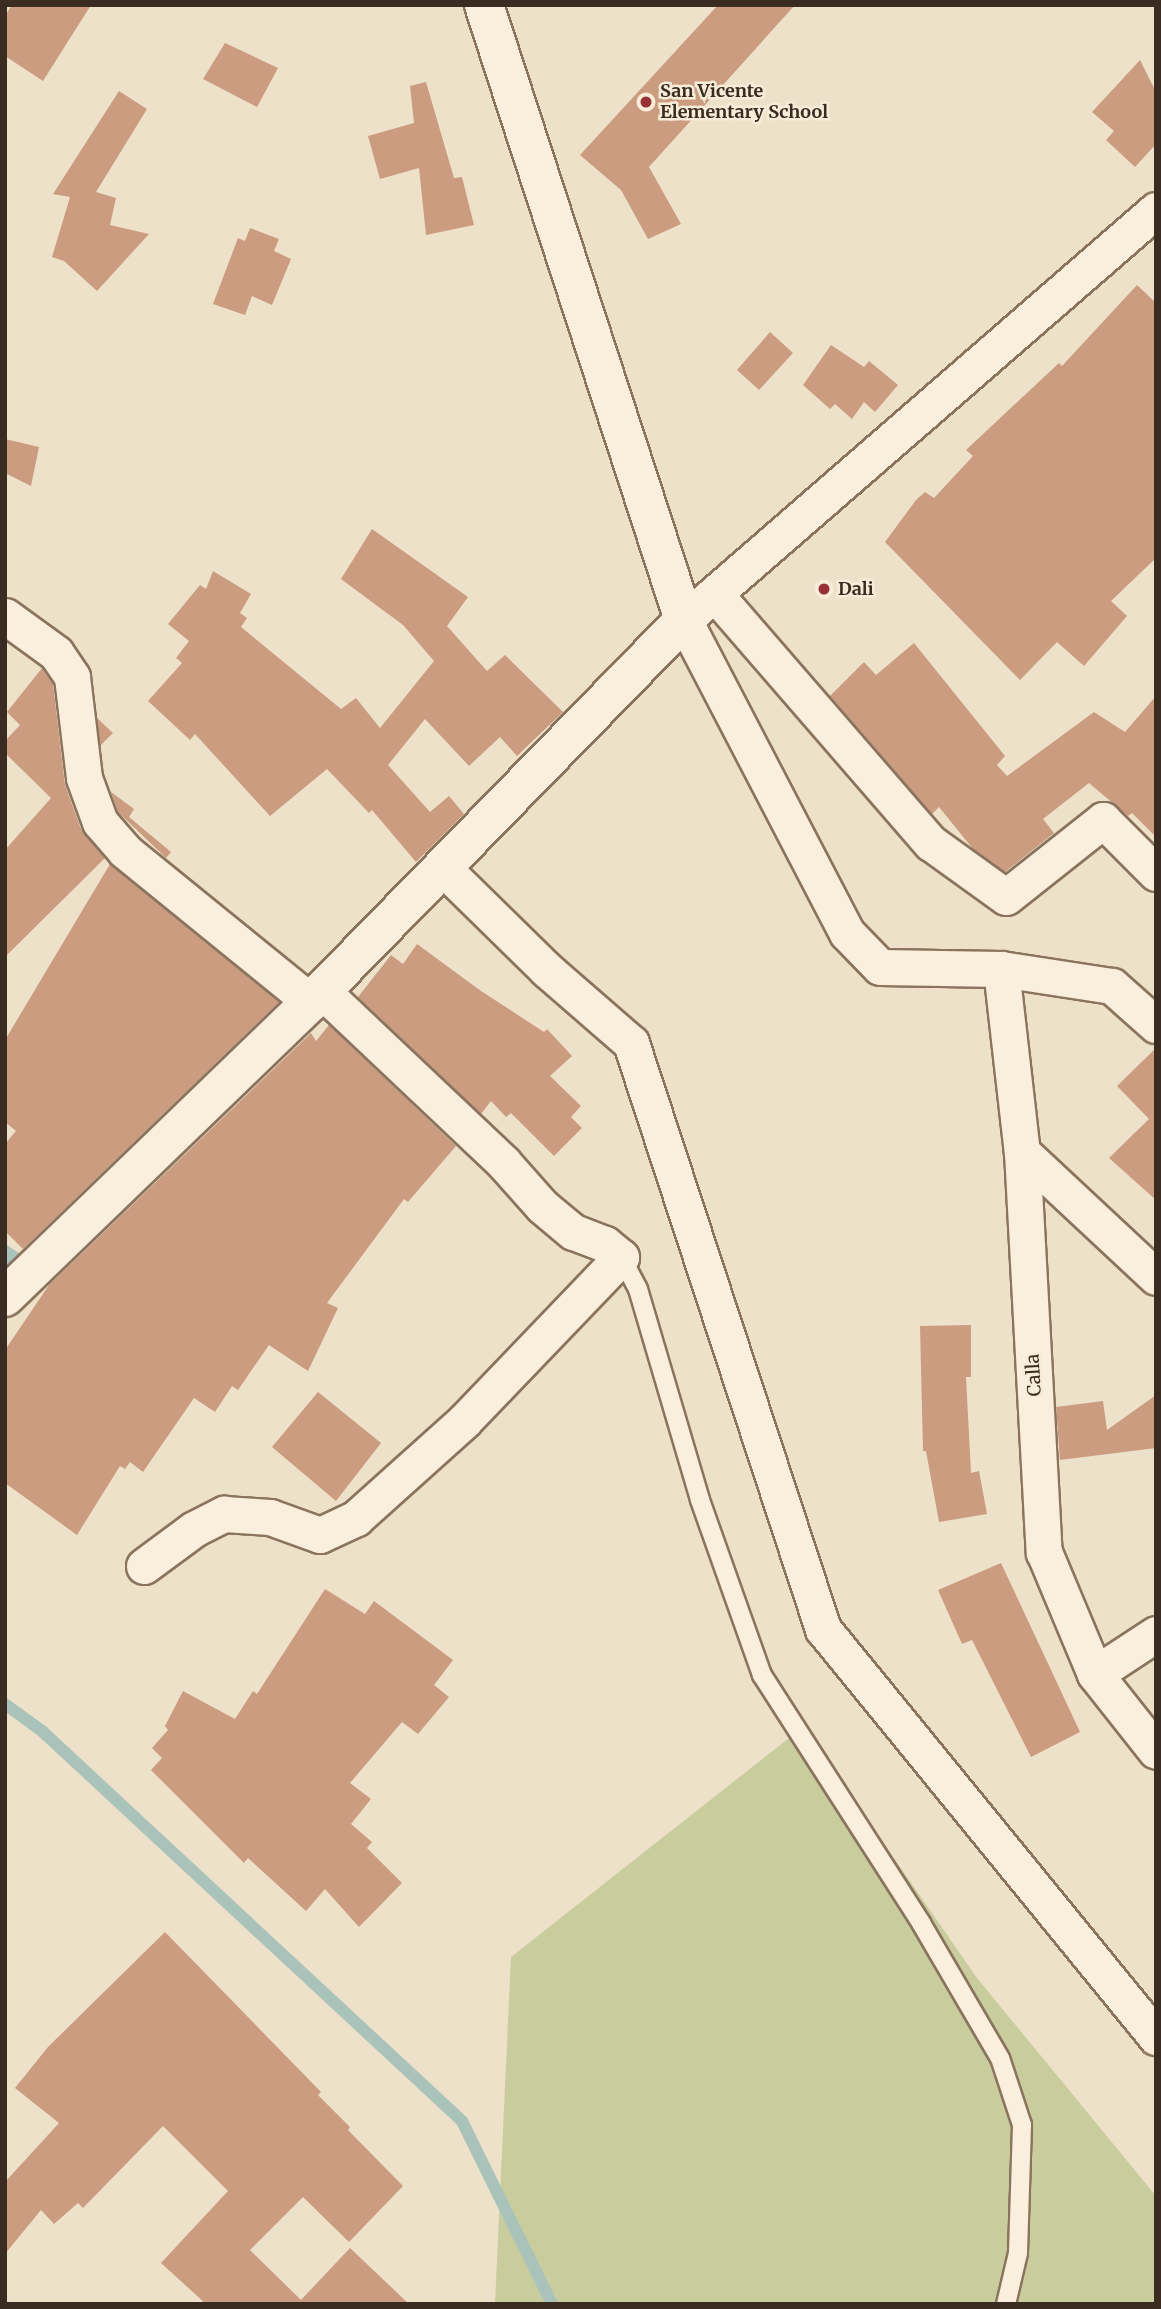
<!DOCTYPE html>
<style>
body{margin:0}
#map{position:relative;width:1161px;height:2309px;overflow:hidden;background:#eee1c9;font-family:Merriweather,serif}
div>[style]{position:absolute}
.green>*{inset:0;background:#c9cc9c}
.stream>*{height:12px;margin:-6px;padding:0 6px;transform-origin:6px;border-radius:6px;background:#a9c2ba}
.building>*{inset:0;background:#cb9c80}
.roads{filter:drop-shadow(2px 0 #8a745e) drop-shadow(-2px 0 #8a745e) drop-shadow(0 2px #8a745e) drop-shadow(0 -2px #8a745e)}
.lane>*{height:18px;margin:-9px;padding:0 9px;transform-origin:9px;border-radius:9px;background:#f9efdc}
.street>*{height:35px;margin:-17.5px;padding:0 17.5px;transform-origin:17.5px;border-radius:17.5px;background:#f9efdc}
.secondary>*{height:38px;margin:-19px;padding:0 19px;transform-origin:19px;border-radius:19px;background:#f9efdc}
.dots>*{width:19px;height:19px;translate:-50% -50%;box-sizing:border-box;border:4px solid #f6ecd8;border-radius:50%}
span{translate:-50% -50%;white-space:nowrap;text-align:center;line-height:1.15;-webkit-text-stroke:5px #f6ecd8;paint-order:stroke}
.poi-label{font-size:18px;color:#3b2c21;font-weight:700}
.left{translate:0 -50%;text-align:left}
.street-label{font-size:18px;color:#3b2c21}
.frame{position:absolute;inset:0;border:7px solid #3b2c21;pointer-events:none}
</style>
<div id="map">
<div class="green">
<i style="clip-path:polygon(803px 1727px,977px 1978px,1156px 2196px,1156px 2304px,495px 2304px,511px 1957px)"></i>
</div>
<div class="stream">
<i style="left:5px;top:1251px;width:11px;rotate:34deg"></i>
<i style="left:14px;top:1257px;width:20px;rotate:101deg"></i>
<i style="left:5px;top:1704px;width:46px;rotate:36.1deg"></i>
<i style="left:42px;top:1731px;width:573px;rotate:42.88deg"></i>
<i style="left:462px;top:2121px;width:204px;rotate:63.8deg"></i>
</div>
<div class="building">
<i style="clip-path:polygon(12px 5px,91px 5px,43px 81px,5px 56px,5px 16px)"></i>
<i style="clip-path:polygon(718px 5px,795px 5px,649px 167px,681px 224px,648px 239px,621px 190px,580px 155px)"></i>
<i style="clip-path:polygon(225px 43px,278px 68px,257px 107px,203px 79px)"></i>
<i style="clip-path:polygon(1140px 60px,1156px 92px,1156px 144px,1135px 167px,1106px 140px,1114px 131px,1092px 112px)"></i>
<i style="clip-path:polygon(426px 82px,454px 178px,462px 177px,474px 225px,426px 235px,419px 168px,380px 179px,368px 136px,414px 123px,410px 86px)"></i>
<i style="clip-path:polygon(119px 91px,147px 109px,96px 192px,116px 198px,110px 225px,149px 234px,97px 291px,64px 261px,52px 257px,70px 197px,53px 194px)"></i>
<i style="clip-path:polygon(250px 228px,279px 239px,274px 251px,291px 259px,272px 305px,252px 296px,245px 315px,213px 304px,238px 238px,245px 241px)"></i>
<i style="clip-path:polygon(1137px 285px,1156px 303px,1156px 558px,1111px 601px,1127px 616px,1084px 666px,1057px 642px,1020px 680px,885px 542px,916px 500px,925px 492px,934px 498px,973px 456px,966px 450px,1059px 363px,1062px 366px)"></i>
<i style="clip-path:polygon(770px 332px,793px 353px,759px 390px,737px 370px)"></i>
<i style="clip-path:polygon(831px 345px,864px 367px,869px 361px,898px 385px,875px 412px,864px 402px,852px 419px,835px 404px,830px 409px,803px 385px)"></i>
<i style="clip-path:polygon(5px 439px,39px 447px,31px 486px,5px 473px)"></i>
<i style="clip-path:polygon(372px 529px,468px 597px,447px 626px,487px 671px,505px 655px,563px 712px,517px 756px,500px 737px,469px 766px,425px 719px,388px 765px,430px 812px,449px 796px,464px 814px,416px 862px,372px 810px,369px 813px,327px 769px,270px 816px,195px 734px,190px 740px,148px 701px,182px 663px,176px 658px,189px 641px,168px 624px,200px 585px,206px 589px,213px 571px,251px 594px,240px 613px,247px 618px,241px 627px,341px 709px,356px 698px,380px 728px,434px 661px,403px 625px,341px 579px)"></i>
<i style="clip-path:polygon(914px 643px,1005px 756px,997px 765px,1007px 776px,1094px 712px,1125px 732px,1156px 696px,1156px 837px,1132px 813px,1128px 816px,1089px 783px,1043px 819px,1054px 833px,1005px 872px,973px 849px,939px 807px,932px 814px,830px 696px,864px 662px,876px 675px)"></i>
<i style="clip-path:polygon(42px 668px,53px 684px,65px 785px,81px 829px,105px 858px,5px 957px,5px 850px,51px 798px,5px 753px,5px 741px,20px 725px,7px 712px)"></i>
<i style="clip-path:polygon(97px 718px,113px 733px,100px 746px)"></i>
<i style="clip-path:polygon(111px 792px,134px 809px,129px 817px,171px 852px,166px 858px,118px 812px)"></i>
<i style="clip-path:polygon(110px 864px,279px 1002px,23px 1249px,5px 1231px,5px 1144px,16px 1131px,5px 1122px,5px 1040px)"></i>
<i style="clip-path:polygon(417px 944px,481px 991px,544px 1032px,547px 1029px,572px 1056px,550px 1076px,581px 1106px,571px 1117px,582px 1128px,554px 1156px,511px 1113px,506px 1117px,491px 1101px,481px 1114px,358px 997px,391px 955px,403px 964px)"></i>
<i style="clip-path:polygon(329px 1025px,456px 1146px,408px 1202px,404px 1199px,327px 1303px,338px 1308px,308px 1371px,269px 1345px,238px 1390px,232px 1386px,215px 1412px,194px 1398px,143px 1472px,130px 1462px,125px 1469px,120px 1466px,77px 1535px,5px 1483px,5px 1350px,49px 1285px,311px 1033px,316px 1041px)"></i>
<i style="clip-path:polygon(1156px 1048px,1156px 1200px,1109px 1158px,1149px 1119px,1117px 1086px)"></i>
<i style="clip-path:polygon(971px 1325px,971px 1377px,966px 1377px,971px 1473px,979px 1471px,987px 1514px,939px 1522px,926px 1451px,923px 1451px,920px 1326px)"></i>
<i style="clip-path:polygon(318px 1392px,381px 1443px,336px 1501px,272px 1447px)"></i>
<i style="clip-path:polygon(1156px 1395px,1156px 1448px,1060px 1460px,1056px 1407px,1103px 1401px,1107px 1430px)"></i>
<i style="clip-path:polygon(1001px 1563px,1080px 1732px,1031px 1757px,972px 1640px,962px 1644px,938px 1590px)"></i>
<i style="clip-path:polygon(325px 1589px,365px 1614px,374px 1601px,453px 1660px,434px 1685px,449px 1697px,418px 1734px,402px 1722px,350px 1783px,371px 1799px,351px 1824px,372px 1842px,367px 1848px,402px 1883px,359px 1927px,325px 1889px,306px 1911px,248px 1858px,244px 1863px,151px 1770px,162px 1758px,152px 1748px,168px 1730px,165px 1726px,183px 1691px,235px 1719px,253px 1691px,257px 1694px)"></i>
<i style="clip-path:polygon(165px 1932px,321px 2092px,318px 2095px,350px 2127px,348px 2130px,403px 2186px,349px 2242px,303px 2197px,250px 2250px,301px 2300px,350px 2248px,409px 2304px,206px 2304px,161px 2263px,228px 2191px,163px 2126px,83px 2208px,78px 2203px,54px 2224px,41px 2210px,5px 2254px,5px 2182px,59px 2123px,15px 2088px,48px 2047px)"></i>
</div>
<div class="roads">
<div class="lane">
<i style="left:621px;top:1257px;width:36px;rotate:62deg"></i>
<i style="left:638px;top:1289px;width:220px;rotate:73.6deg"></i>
<i style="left:700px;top:1500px;width:186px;rotate:70.5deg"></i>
<i style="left:762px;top:1675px;width:295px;rotate:57.3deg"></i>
<i style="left:921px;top:1923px;width:156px;rotate:59.7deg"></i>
<i style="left:1000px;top:2058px;width:71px;rotate:71.8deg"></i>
<i style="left:1022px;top:2125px;width:128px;rotate:91.8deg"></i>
<i style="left:1018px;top:2253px;width:52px;rotate:103.2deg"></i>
</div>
<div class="street">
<i style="left:1156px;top:210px;width:625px;rotate:139.02deg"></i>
<i style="left:684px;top:620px;width:353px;rotate:62.5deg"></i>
<i style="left:847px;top:933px;width:47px;rotate:45.9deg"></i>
<i style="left:880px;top:967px;width:121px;rotate:0.9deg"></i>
<i style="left:1001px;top:969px;width:112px;rotate:8.7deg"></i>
<i style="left:1112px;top:986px;width:59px;rotate:41.6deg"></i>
<i style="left:715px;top:594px;width:330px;rotate:49.1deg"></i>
<i style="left:931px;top:843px;width:92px;rotate:35.8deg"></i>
<i style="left:1006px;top:897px;width:124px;rotate:-38.4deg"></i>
<i style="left:1103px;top:820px;width:75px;rotate:45deg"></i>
<i style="left:5px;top:616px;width:63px;rotate:36deg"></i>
<i style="left:56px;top:653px;width:29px;rotate:56deg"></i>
<i style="left:72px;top:677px;width:102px;rotate:83.2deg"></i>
<i style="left:84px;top:778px;width:47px;rotate:70deg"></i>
<i style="left:100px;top:822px;width:38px;rotate:49deg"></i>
<i style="left:125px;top:851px;width:240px;rotate:39.1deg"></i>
<i style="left:443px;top:868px;width:146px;rotate:44.4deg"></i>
<i style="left:547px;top:970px;width:111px;rotate:41deg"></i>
<i style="left:631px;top:1043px;width:617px;rotate:71.86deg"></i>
<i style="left:823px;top:1629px;width:527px;rotate:50.78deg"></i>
<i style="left:1001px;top:969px;width:184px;rotate:83.5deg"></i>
<i style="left:1022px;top:1152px;width:401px;rotate:86.9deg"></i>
<i style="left:1044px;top:1552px;width:132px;rotate:67.3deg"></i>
<i style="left:1095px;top:1674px;width:98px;rotate:51.6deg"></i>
<i style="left:1022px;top:1152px;width:183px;rotate:43deg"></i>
<i style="left:144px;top:1566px;width:62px;rotate:-36.5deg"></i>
<i style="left:194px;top:1529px;width:34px;rotate:-27deg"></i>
<i style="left:224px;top:1514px;width:46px;rotate:3.7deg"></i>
<i style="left:270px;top:1517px;width:53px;rotate:19.8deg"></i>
<i style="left:320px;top:1535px;width:40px;rotate:-25deg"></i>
<i style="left:356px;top:1518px;width:145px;rotate:-41.9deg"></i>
<i style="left:464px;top:1421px;width:227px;rotate:-46.2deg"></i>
<i style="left:621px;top:1257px;width:21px;rotate:-141deg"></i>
<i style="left:605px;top:1244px;width:34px;rotate:-159deg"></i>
<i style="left:573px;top:1232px;width:40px;rotate:-140deg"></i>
<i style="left:542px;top:1206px;width:59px;rotate:-131.6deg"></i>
<i style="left:503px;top:1162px;width:250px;rotate:-136.6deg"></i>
<i style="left:1095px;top:1674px;width:73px;rotate:-33.3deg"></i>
</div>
<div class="secondary">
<i style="left:5px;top:1297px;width:425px;rotate:-44deg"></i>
<i style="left:311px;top:1002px;width:534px;rotate:-45.68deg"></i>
<i style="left:684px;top:620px;width:647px;rotate:-108.01deg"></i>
</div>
</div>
<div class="dots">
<i style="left:646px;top:102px;background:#982f34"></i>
<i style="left:824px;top:589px;background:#982f34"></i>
</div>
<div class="poi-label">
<span class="left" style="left:660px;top:102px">San Vicente<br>Elementary School</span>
<span class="left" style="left:838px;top:589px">Dali</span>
</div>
<div class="street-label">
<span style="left:1034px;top:1375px;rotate:-93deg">Calla</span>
</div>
<div class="frame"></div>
</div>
